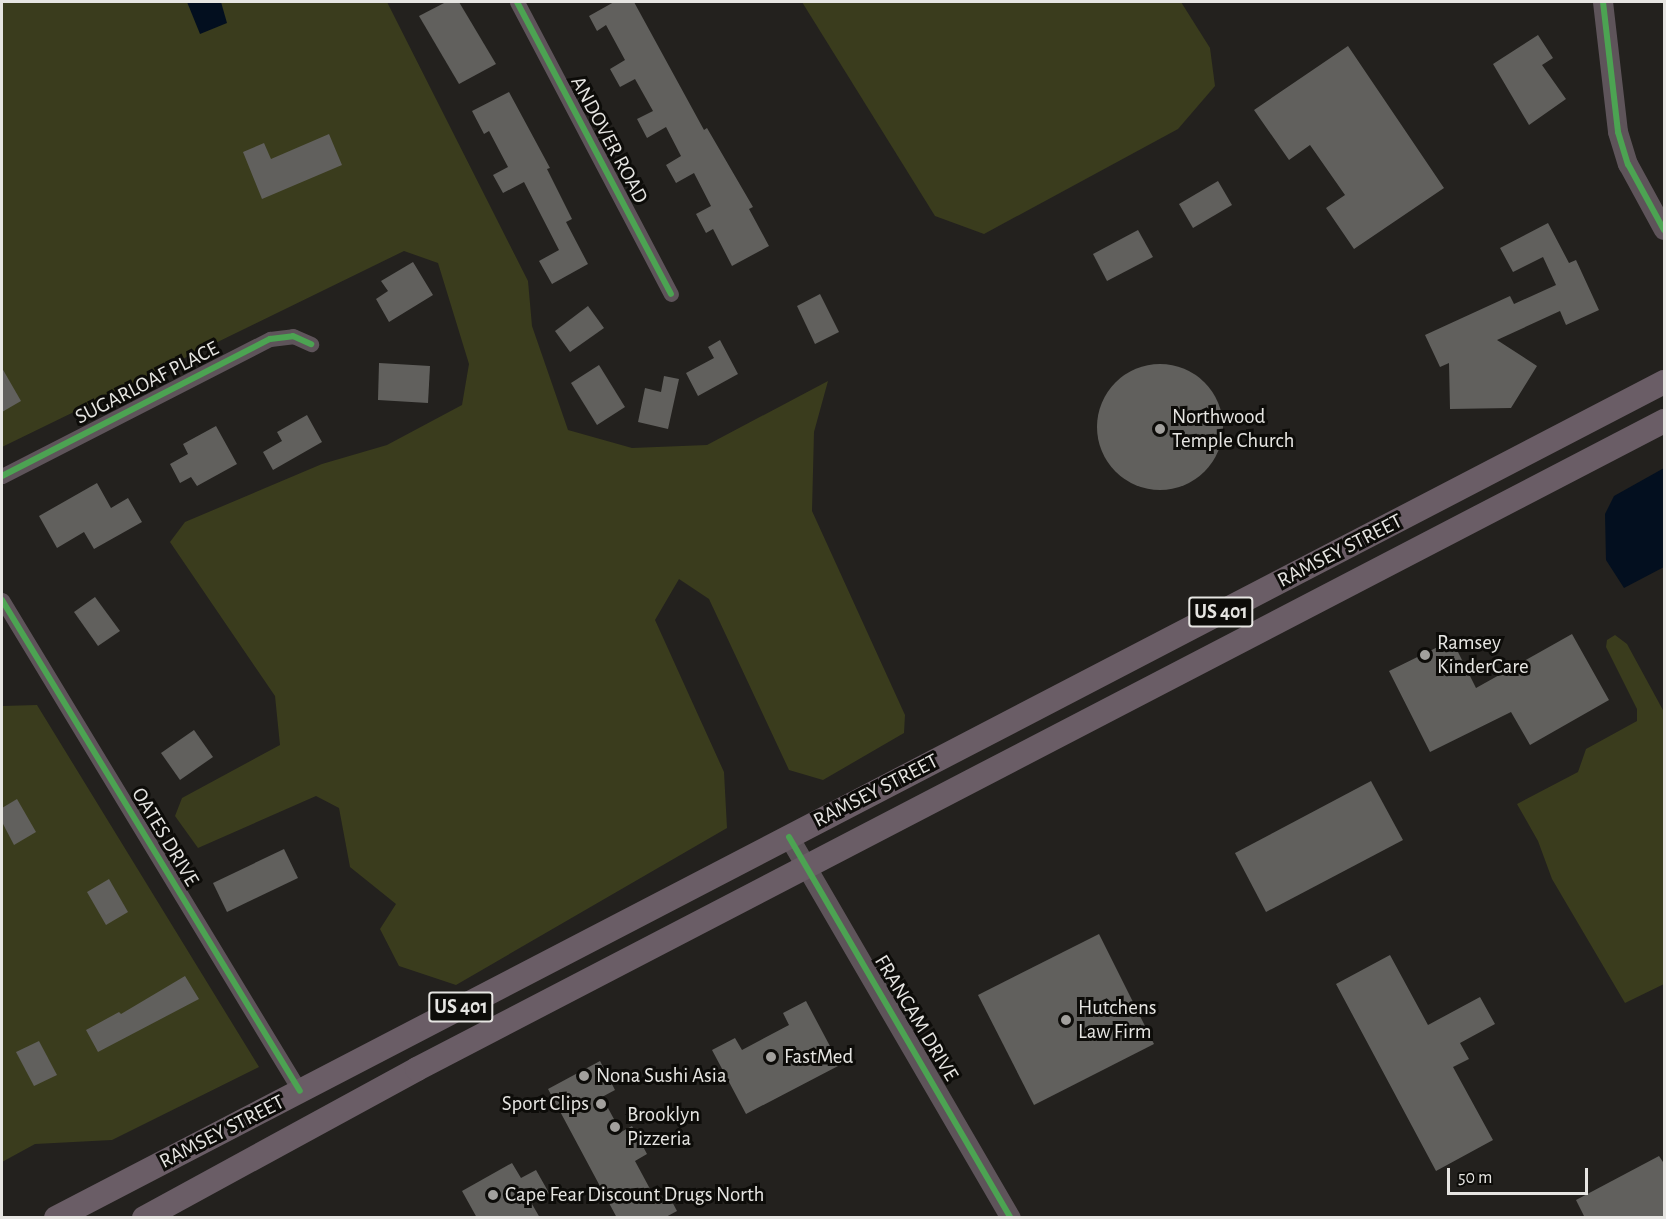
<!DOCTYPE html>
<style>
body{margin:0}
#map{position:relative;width:1666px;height:1219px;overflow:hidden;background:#23211e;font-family:"Alegreya Sans",sans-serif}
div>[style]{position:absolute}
.green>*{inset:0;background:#3a3c1d}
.water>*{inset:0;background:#030f1f}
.building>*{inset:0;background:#61605d}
.round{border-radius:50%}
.minor>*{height:15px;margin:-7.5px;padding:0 7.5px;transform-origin:7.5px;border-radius:7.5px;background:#5e545a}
.tertiary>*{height:20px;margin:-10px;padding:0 10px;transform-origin:10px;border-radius:10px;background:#5e545a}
.primary>*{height:24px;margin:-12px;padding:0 12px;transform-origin:12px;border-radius:12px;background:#6a5d66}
.cycleway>*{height:6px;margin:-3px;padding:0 3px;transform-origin:3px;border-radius:3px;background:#4ca352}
.dots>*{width:16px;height:16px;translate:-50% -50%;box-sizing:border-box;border:3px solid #0d0c09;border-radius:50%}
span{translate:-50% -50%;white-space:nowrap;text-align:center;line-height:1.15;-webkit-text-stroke:6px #0d0c09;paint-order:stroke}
.shield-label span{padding:2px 4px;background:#0d0c09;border:2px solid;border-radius:4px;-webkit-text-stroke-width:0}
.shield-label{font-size:20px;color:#e6e5e2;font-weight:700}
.street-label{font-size:21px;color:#e6e5e2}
.poi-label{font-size:21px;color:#e6e5e2}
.left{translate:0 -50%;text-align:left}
.right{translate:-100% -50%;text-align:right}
.frame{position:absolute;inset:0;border:3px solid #e6e5e2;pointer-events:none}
.scale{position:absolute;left:1447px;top:1168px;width:141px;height:27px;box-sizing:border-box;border:3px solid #e6e5e2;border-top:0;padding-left:8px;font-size:18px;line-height:21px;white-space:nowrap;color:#e6e5e2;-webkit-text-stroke:4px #0d0c09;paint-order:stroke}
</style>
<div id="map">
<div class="green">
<i style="clip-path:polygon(2px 2px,387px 2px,528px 281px,532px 326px,568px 430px,632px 448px,707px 445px,828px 381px,814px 432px,812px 511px,905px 715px,904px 733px,823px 780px,789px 770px,709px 599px,679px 579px,655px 620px,724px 772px,727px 828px,456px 985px,399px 966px,380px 929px,396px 904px,350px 867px,339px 808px,316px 796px,198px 848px,175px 816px,182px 798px,280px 745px,275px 696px,170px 542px,185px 522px,322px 464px,387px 445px,462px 405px,469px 364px,438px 263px,404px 251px,2px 447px)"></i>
<i style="clip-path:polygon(802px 2px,1181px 2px,1210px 48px,1215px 86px,1178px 129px,984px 234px,935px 216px)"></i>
<i style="clip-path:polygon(1615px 635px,1627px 644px,1664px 712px,1664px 984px,1625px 1003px,1552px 879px,1538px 841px,1517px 804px,1578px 772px,1586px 749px,1637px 721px,1637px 709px,1606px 647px,1607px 640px)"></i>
<i style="clip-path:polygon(37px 705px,259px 1067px,112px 1140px,35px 1144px,2px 1162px,2px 706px)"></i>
</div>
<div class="water">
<i style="clip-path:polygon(187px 2px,221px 2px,227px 23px,200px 34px)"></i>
<i style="clip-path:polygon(1664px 468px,1664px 567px,1624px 588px,1606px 560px,1605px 514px,1614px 496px)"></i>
</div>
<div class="building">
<i style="clip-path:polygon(446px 2px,459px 2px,496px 64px,459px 84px,419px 16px)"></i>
<i style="clip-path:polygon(614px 2px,634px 2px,704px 130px,707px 128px,753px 207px,749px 209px,769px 246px,732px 266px,713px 229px,706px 233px,696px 214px,711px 206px,694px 173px,676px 183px,666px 165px,681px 156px,666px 127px,647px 138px,637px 119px,653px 111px,635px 79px,620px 87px,610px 69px,625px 60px,606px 25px,597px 31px,589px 16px)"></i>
<i style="clip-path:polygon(1538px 35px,1553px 58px,1542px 65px,1566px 99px,1529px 125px,1493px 64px)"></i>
<i style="clip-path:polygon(1348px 46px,1444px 188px,1354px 249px,1326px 208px,1345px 195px,1310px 145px,1289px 160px,1254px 110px)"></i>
<i style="clip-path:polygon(509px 92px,550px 168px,547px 169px,572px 219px,566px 222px,588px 264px,552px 284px,539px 261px,559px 250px,524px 182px,503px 193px,493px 175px,508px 167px,489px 131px,484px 134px,472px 111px)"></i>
<i style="clip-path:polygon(329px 134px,342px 165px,262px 199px,243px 152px,264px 143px,271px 159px)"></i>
<i style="clip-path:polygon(1218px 181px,1232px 205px,1193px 228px,1179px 204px)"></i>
<i style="clip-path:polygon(1548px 223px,1569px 263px,1576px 260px,1599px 310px,1566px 325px,1560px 311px,1497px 340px,1537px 366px,1511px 408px,1450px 409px,1449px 363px,1440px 367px,1425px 335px,1510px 296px,1514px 304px,1556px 285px,1543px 257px,1513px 272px,1500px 248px)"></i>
<i style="clip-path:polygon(1138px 230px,1153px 257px,1107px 281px,1093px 254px)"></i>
<i style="clip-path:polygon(413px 262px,433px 295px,389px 322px,376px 299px,388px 291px,381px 281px)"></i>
<i style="clip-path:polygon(820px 294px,839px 332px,815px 344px,797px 306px)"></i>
<i style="clip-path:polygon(588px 306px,604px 328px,570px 352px,555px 331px)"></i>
<i style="clip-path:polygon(720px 340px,738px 374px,698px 396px,686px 373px,714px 358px,708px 347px)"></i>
<i style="clip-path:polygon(379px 363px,430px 366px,428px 403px,378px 400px)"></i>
<i class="round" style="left:1097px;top:364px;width:126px;height:126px"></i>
<i style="clip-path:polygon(599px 365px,625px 407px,597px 425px,571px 383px)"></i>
<i style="clip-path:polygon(2px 368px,21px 401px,2px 412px)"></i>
<i style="clip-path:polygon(664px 376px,679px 379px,668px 429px,638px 422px,645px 388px,661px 392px)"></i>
<i style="clip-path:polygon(307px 415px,322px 442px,273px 470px,263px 452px,282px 441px,277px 432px)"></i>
<i style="clip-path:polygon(216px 426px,237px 464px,197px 486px,191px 477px,180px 483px,170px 464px,188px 454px,183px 444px)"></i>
<i style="clip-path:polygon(97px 483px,111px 508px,128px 498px,142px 522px,94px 549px,84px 532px,57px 548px,39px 516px)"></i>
<i style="clip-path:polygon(95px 597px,120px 631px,98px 646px,74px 612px)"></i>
<i style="clip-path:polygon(1572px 634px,1609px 700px,1530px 745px,1511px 712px,1430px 752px,1389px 671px,1452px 640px,1476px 688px)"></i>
<i style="clip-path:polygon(194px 730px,213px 757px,180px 780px,161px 753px)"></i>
<i style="clip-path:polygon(1371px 781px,1403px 840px,1266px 912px,1235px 853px)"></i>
<i style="clip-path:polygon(17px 799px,36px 832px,14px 845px,2px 822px,2px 808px)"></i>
<i style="clip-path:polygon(284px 849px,298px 878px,227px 912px,213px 883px)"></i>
<i style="clip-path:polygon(109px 879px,128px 912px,106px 925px,87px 892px)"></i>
<i style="clip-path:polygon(1099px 934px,1154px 1044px,1034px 1105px,978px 995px)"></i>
<i style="clip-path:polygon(1390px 955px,1428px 1025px,1480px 997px,1495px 1024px,1460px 1043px,1469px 1059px,1453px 1067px,1493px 1140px,1436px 1171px,1336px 984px)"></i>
<i style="clip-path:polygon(185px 976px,199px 999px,98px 1052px,86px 1030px,119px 1012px,121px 1014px)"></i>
<i style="clip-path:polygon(806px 1001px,840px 1065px,746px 1114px,712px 1050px,735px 1038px,742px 1050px,789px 1025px,783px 1013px)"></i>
<i style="clip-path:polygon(39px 1041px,57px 1075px,34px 1086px,16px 1052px)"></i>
<i style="clip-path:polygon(600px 1061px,615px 1090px,602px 1097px,621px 1132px,632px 1126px,647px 1154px,635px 1161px,656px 1200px,668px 1194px,677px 1211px,664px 1218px,617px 1218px,548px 1089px)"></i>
<i style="clip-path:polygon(1659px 1156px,1665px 1165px,1665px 1218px,1585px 1218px,1576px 1200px)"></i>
<i style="clip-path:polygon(512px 1163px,521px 1178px,536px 1170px,549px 1193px,532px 1204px,540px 1218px,477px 1218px,462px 1191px)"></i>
</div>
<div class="minor">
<i style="left:517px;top:2px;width:330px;rotate:62.2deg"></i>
<i style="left:2px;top:476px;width:301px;rotate:-27.1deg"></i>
<i style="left:270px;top:339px;width:23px;rotate:-7deg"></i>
<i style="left:293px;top:336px;width:20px;rotate:24deg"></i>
<i style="left:2px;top:600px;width:574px;rotate:58.75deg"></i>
</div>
<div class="tertiary">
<i style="left:1603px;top:2px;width:131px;rotate:83.4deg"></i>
<i style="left:1618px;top:132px;width:34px;rotate:73deg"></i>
<i style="left:1628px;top:164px;width:75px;rotate:61.4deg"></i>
<i style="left:789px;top:837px;width:441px;rotate:59.8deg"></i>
</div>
<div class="primary">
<i style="left:56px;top:1218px;width:1812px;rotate:-27.47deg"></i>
<i style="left:144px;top:1218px;width:311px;rotate:-28.6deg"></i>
<i style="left:417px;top:1069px;width:1405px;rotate:-27.46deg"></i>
</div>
<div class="cycleway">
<i style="left:517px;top:2px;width:330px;rotate:62.2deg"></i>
<i style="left:1603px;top:2px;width:131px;rotate:83.4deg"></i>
<i style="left:1618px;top:132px;width:34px;rotate:73deg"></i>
<i style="left:1628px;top:164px;width:75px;rotate:61.4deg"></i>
<i style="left:2px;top:476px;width:301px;rotate:-27.1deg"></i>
<i style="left:270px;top:339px;width:23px;rotate:-7deg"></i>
<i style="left:293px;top:336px;width:20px;rotate:24deg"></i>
<i style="left:2px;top:600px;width:574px;rotate:58.75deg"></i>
<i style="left:789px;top:837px;width:441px;rotate:59.8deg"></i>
</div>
<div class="dots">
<i style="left:1160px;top:429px;background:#a2a09d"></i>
<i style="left:1425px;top:655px;background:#a2a09d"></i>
<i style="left:1066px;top:1020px;background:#a2a09d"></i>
<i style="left:771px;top:1057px;background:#a2a09d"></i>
<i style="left:584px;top:1076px;background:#a2a09d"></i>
<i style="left:601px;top:1104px;background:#a2a09d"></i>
<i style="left:615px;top:1127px;background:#a2a09d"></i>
<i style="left:493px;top:1195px;background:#a2a09d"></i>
</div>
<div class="shield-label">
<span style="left:1221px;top:612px">US 401</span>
<span style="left:461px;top:1007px">US 401</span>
</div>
<div class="street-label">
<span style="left:609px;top:140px;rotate:62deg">ANDOVER ROAD</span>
<span style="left:147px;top:383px;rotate:-27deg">SUGARLOAF PLACE</span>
<span style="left:1340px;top:551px;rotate:-27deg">RAMSEY STREET</span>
<span style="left:876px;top:791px;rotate:-27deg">RAMSEY STREET</span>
<span style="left:165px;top:837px;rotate:59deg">OATES DRIVE</span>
<span style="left:916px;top:1018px;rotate:59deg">FRANCAM DRIVE</span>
<span style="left:222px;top:1132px;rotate:-27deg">RAMSEY STREET</span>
</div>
<div class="poi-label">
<span class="left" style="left:1172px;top:429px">Northwood<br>Temple Church</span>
<span class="left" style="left:1437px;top:655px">Ramsey<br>KinderCare</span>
<span class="left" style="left:1078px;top:1020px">Hutchens<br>Law Firm</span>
<span class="left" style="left:784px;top:1057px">FastMed</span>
<span class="left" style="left:596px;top:1076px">Nona Sushi Asia</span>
<span class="right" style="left:589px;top:1104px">Sport Clips</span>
<span class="left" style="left:627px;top:1127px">Brooklyn<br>Pizzeria</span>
<span class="left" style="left:505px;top:1195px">Cape Fear Discount Drugs North</span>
</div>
<div class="frame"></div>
<div class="scale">50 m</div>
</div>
